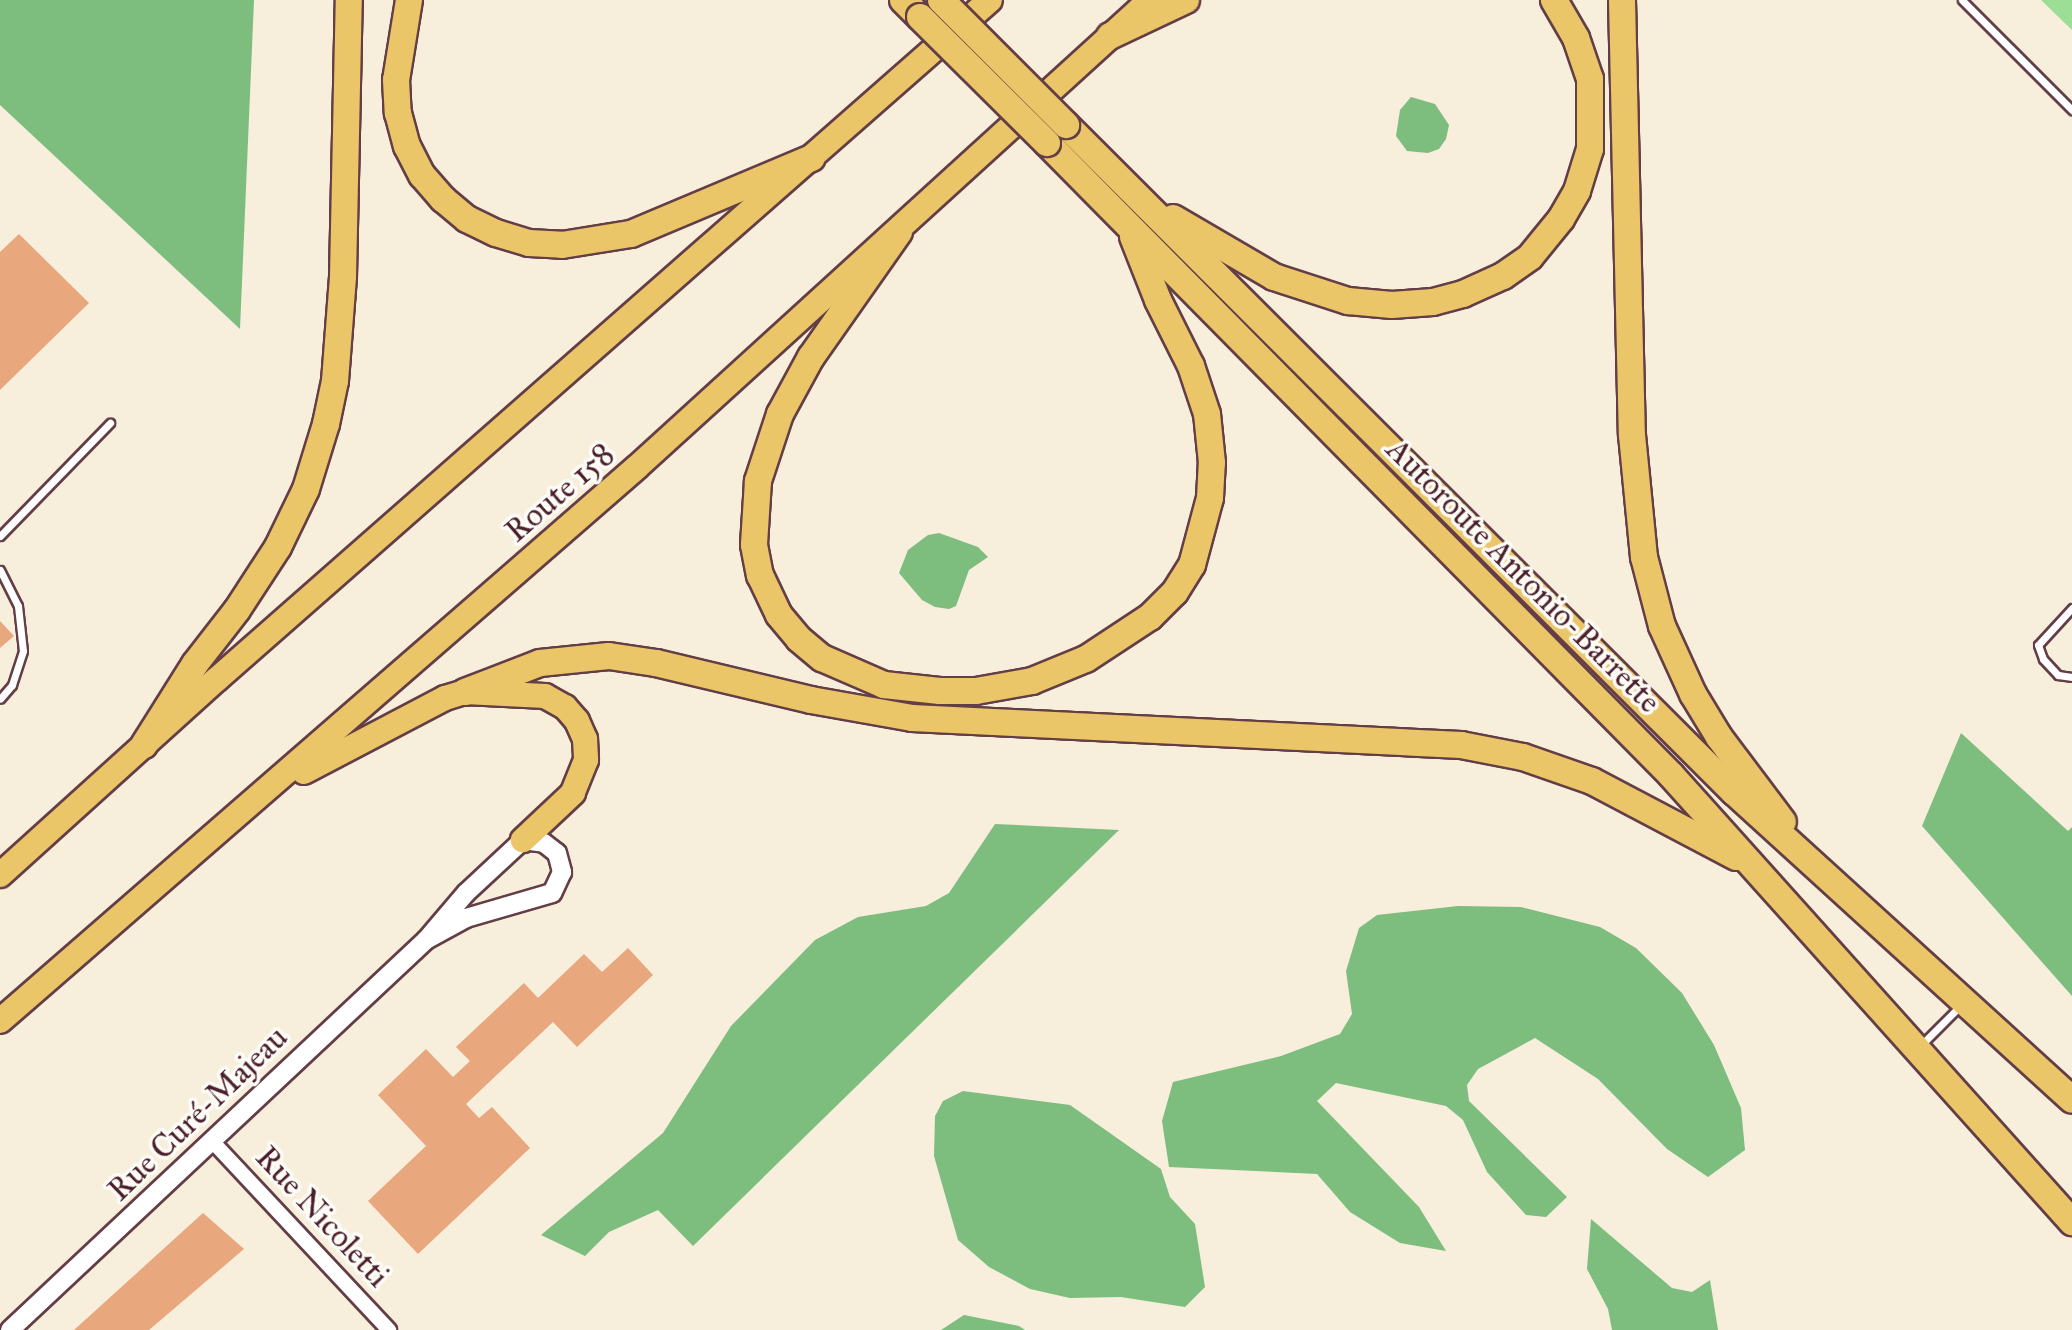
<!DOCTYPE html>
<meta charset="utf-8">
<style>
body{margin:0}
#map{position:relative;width:2072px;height:1330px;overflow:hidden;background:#f7eedc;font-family:"IM FELL Great Primer",serif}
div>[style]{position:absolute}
.green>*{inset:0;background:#9cde95}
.forest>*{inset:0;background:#7dbd7e}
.building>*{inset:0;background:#e8a77d}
.roads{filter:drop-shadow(2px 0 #643e46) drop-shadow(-2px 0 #643e46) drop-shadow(0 2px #643e46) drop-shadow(0 -2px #643e46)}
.service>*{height:7px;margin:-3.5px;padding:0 3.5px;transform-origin:3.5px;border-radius:3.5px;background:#fff}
.minor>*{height:14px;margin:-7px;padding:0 7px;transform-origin:7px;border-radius:7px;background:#fff}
.tertiary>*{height:18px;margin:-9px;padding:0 9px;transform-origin:9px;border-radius:9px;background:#fff}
.trunk>*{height:24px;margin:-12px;padding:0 12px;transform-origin:12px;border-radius:12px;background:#ebc669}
.motorway>*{height:26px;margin:-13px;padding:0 13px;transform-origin:13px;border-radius:13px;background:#ebc669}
.bridges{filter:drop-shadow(2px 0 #643e46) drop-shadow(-2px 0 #643e46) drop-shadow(0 2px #643e46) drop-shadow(0 -2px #643e46)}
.motorway-bridge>*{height:26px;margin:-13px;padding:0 13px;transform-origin:13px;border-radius:13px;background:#ebc669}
span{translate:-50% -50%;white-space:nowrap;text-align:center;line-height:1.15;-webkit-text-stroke:7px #fdfcf7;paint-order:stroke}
.street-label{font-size:32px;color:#4a1f2b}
</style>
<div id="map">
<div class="green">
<i style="clip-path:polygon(2041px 0,2072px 0,2072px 30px)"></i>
</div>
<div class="forest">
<i style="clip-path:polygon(0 0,254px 0,240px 329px,0 105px)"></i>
<i style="clip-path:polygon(1411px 97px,1435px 104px,1449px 125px,1446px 139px,1439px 149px,1428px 153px,1407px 151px,1396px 136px,1400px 110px)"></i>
<i style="clip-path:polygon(939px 533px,978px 547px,988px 557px,969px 570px,956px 606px,949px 609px,935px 607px,922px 600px,899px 573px,908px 550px,928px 535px)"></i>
<i style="clip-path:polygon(1961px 733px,2068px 831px,2072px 827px,2072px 996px,1922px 826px)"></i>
<i style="clip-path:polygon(995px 824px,1119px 830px,693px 1246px,658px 1210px,609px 1232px,585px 1256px,541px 1235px,663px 1133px,731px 1026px,815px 940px,858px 917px,926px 906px,949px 893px)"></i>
<i style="clip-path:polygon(1458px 906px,1521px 907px,1600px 927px,1636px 948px,1682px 993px,1714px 1045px,1741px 1108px,1745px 1150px,1708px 1177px,1667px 1149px,1598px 1079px,1535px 1038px,1478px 1069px,1467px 1085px,1469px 1101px,1567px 1197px,1546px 1217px,1526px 1215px,1487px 1172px,1463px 1120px,1446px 1106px,1336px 1083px,1317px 1101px,1419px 1207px,1446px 1251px,1400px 1243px,1350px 1212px,1317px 1174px,1169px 1167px,1162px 1121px,1173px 1082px,1281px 1056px,1340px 1034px,1352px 1014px,1346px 971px,1359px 928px,1377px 915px)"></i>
<i style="clip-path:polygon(963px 1091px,1070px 1105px,1161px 1169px,1170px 1197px,1195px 1224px,1205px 1287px,1185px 1307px,1121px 1297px,1070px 1298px,1030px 1289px,989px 1267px,958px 1240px,934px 1156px,935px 1116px,943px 1101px)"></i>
<i style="clip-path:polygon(1591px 1219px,1672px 1288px,1692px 1292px,1710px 1280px,1718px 1330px,1612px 1330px,1608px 1309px,1587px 1269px)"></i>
<i style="clip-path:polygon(964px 1315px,1019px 1326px,1025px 1330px,941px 1330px)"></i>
</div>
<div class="building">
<i style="clip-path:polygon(19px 234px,89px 303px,0 390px,0 252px)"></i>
<i style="clip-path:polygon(0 621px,14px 636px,0 648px)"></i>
<i style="clip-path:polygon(628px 948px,653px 975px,577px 1047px,553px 1022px,466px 1104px,479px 1118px,492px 1107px,530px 1148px,418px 1254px,368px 1201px,426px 1146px,378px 1095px,426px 1049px,453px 1077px,470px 1061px,456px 1047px,524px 983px,538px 998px,584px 954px,602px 972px)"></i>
<i style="clip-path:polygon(203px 1213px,244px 1249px,149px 1330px,74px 1330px)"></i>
</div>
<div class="roads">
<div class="service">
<i style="left:1962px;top:0;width:156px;rotate:45deg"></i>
<i style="left:0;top:536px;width:158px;rotate:-45.8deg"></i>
<i style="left:0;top:570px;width:40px;rotate:63.4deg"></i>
<i style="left:18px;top:606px;width:45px;rotate:83.7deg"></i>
<i style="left:23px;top:651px;width:36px;rotate:108deg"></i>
<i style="left:12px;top:685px;width:18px;rotate:131deg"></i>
<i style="left:2072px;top:608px;width:50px;rotate:132.6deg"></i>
<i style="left:2038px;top:645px;width:15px;rotate:70deg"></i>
<i style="left:2043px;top:659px;width:22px;rotate:47deg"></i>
<i style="left:2058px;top:675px;width:14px;rotate:8deg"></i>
<i style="left:1922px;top:1044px;width:55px;rotate:-45deg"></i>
</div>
<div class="minor">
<i style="left:213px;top:1142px;width:258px;rotate:46.9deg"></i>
</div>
<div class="tertiary">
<i style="left:10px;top:1330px;width:570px;rotate:-43.15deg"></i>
<i style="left:426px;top:940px;width:62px;rotate:-49.6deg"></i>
<i style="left:466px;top:893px;width:78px;rotate:-42.9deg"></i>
<i style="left:523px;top:840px;width:21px;rotate:8deg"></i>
<i style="left:544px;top:843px;width:16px;rotate:38deg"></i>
<i style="left:557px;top:853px;width:20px;rotate:75deg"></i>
<i style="left:562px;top:872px;width:23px;rotate:115deg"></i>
<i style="left:552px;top:893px;width:90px;rotate:163.8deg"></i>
<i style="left:466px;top:918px;width:46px;rotate:151.2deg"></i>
</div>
<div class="trunk">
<i style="left:304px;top:772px;width:159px;rotate:-27.7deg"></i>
<i style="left:445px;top:698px;width:21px;rotate:-17deg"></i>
<i style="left:465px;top:692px;width:80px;rotate:2.9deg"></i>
<i style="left:545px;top:696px;width:23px;rotate:29deg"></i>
<i style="left:565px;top:707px;width:18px;rotate:49deg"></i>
<i style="left:577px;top:721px;width:20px;rotate:66deg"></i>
<i style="left:585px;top:739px;width:21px;rotate:87deg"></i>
<i style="left:586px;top:760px;width:35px;rotate:112deg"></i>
<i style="left:573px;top:793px;width:69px;rotate:136.8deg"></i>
<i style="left:0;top:875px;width:291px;rotate:-42.1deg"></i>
<i style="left:216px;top:680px;width:1030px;rotate:-41.3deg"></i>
<i style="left:0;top:1021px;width:844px;rotate:-41.01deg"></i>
<i style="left:637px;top:467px;width:694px;rotate:-42.31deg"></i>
</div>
<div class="motorway">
<i style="left:409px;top:0;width:81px;rotate:99.2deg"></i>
<i style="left:396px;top:80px;width:33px;rotate:87deg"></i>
<i style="left:398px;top:113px;width:34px;rotate:75deg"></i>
<i style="left:407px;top:146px;width:33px;rotate:63deg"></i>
<i style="left:422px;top:175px;width:32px;rotate:49deg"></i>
<i style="left:443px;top:199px;width:31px;rotate:40deg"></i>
<i style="left:467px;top:219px;width:32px;rotate:26deg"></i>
<i style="left:496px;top:233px;width:34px;rotate:17deg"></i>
<i style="left:529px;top:243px;width:33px;rotate:3deg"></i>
<i style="left:562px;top:245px;width:70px;rotate:-9.1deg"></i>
<i style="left:631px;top:234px;width:196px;rotate:-22.8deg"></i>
<i style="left:903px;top:0;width:24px;rotate:45deg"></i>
<i style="left:1622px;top:0;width:435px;rotate:88.7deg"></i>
<i style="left:1632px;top:435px;width:123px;rotate:84.4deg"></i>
<i style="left:1644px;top:557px;width:71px;rotate:75.4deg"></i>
<i style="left:1662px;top:626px;width:75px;rotate:65.5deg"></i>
<i style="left:1693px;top:694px;width:50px;rotate:58.8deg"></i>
<i style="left:1719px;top:737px;width:106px;rotate:53deg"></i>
<i style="left:1110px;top:36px;width:84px;rotate:-25.3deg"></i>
<i style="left:1066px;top:125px;width:944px;rotate:44.96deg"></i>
<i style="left:1734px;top:792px;width:457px;rotate:42.3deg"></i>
<i style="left:1047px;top:143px;width:888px;rotate:45.36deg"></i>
<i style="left:1671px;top:775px;width:601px;rotate:48.1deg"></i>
<i style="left:1173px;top:218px;width:117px;rotate:30.3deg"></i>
<i style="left:1274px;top:277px;width:78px;rotate:18deg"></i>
<i style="left:1348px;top:301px;width:44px;rotate:5.2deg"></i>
<i style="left:1392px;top:305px;width:41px;rotate:-4.2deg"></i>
<i style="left:1433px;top:302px;width:31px;rotate:-15deg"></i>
<i style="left:1463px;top:294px;width:44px;rotate:-24.2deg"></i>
<i style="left:1503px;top:276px;width:33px;rotate:-35deg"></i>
<i style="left:1530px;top:257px;width:49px;rotate:-50.8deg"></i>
<i style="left:1561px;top:219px;width:32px;rotate:-60deg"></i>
<i style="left:1577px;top:191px;width:44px;rotate:-72.8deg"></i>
<i style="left:1590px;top:149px;width:70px;rotate:-90deg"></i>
<i style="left:1590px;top:79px;width:43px;rotate:-108.9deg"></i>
<i style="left:1576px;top:38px;width:44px;rotate:-120.1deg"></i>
<i style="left:899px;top:232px;width:153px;rotate:125.1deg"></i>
<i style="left:811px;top:357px;width:65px;rotate:118.5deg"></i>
<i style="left:780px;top:414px;width:71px;rotate:108.2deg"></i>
<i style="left:758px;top:481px;width:64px;rotate:93.6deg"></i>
<i style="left:754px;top:545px;width:31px;rotate:79deg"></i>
<i style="left:760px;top:575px;width:44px;rotate:64.6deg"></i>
<i style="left:779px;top:615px;width:31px;rotate:50deg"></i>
<i style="left:799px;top:639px;width:30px;rotate:40deg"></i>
<i style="left:822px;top:658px;width:68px;rotate:23.5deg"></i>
<i style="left:884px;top:685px;width:56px;rotate:6.1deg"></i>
<i style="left:940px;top:691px;width:36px"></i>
<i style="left:976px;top:691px;width:57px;rotate:-10.1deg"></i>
<i style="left:1032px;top:681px;width:58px;rotate:-22.2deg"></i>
<i style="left:1086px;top:659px;width:77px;rotate:-33.3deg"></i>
<i style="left:1150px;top:617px;width:35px;rotate:-45deg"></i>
<i style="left:1175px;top:592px;width:32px;rotate:-58deg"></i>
<i style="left:1192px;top:565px;width:69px;rotate:-75deg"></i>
<i style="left:1210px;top:498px;width:35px;rotate:-87deg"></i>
<i style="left:1212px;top:463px;width:49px;rotate:-95.8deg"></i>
<i style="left:1207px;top:414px;width:51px;rotate:-108.4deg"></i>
<i style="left:1191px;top:366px;width:74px;rotate:-116.6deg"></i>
<i style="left:1158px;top:300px;width:68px;rotate:-111.6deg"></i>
<i style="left:465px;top:692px;width:80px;rotate:-21.1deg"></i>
<i style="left:540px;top:663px;width:69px;rotate:-5.8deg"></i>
<i style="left:609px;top:656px;width:48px;rotate:8.5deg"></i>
<i style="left:656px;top:663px;width:159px;rotate:13.4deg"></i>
<i style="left:811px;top:700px;width:103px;rotate:10.1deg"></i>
<i style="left:912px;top:718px;width:550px;rotate:2.82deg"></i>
<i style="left:1461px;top:745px;width:63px;rotate:11deg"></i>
<i style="left:1523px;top:757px;width:73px;rotate:19.2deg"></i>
<i style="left:1592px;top:781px;width:163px;rotate:27.8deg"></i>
<i style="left:144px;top:745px;width:96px;rotate:-57.8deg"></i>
<i style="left:195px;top:664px;width:68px;rotate:-52.1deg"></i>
<i style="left:237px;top:610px;width:75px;rotate:-56.9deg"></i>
<i style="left:278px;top:547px;width:64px;rotate:-64.2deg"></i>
<i style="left:306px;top:489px;width:68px;rotate:-72.9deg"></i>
<i style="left:326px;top:424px;width:44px;rotate:-78.2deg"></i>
<i style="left:335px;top:381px;width:105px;rotate:-85.6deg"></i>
<i style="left:343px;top:276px;width:276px;rotate:-88.8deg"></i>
</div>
</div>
<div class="bridges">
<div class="motorway-bridge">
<i style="left:941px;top:0;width:177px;rotate:45deg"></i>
<i style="left:920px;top:17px;width:179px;rotate:44.8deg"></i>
</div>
</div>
<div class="street-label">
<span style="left:560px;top:493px;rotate:-41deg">Route 158</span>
<span style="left:1523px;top:576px;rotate:45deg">Autoroute Antonio-Barrette</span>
<span style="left:198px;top:1114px;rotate:-44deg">Rue Curé-Majeau</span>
<span style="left:322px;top:1217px;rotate:47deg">Rue Nicoletti</span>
</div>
</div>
